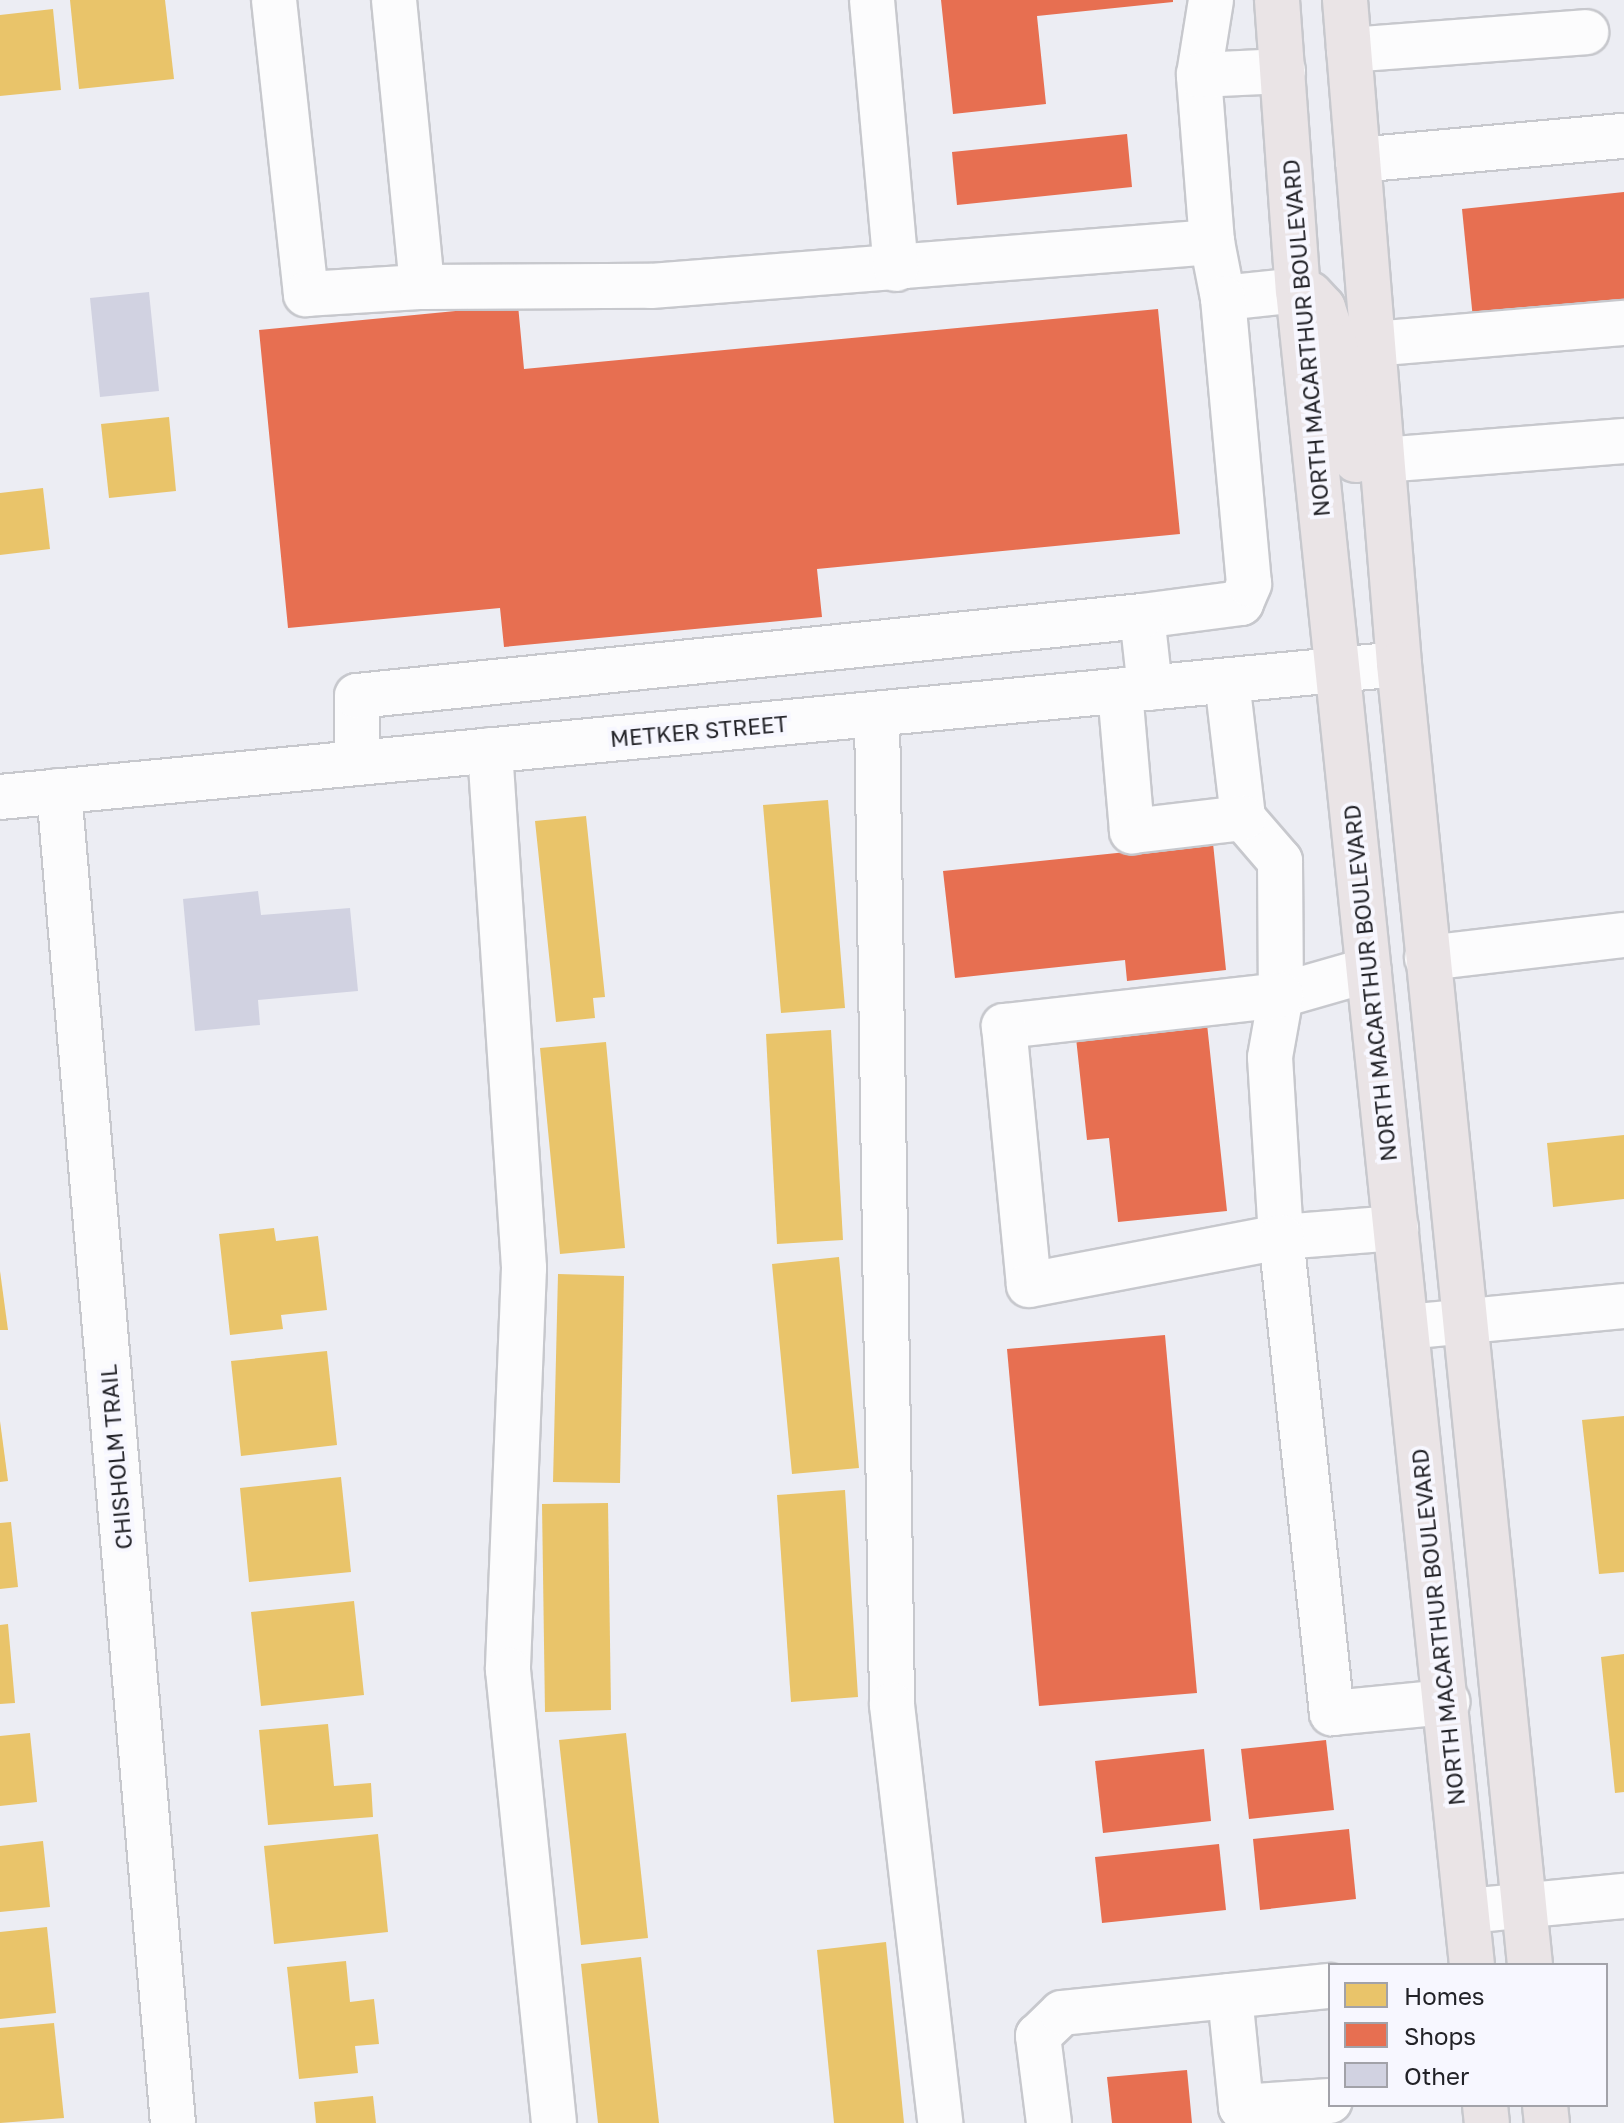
<!DOCTYPE html>
<style>
body{margin:0}
#map{position:relative;width:1624px;height:2123px;overflow:hidden;background:#ecedf3;font-family:"Golos Text",sans-serif}
div>[style]{position:absolute}
.homes>*{inset:0;background:#e9c46a}
.shops>*{inset:0;background:#e76f51}
.building>*{inset:0;background:#d1d2e1}
.roads{filter:drop-shadow(2px 0 #c7c8cd) drop-shadow(-2px 0 #c7c8cd) drop-shadow(0 2px #c7c8cd) drop-shadow(0 -2px #c7c8cd)}
.minor>*{height:44px;margin:-22px;padding:0 22px;transform-origin:22px;border-radius:22px;background:#fcfcfd}
.major>*{height:44px;margin:-22px;padding:0 22px;transform-origin:22px;border-radius:22px;background:#eae4e6}
span{translate:-50% -50%;white-space:nowrap;text-align:center;line-height:1.15;-webkit-text-stroke:8px #f7f7ff;paint-order:stroke}
.street-label{font-size:22px;color:#222227}
.legend{position:absolute;left:1328px;top:1963px;width:280px;height:144px;box-sizing:border-box;background:#f7f7ff;border:2px solid #a2a2a9;margin:0;padding:10px 14px;list-style:none;font-size:24px;color:#222227}
.legend li{display:flex;align-items:center;gap:16px;height:40px}
.legend b{width:40px;border:2px solid #a2a2a9}
</style>
<div id="map">
<div class="homes">
<i style="clip-path:polygon(70px 0,165px 0,174px 79px,79px 89px)"></i>
<i style="clip-path:polygon(53px 9px,61px 90px,0 96px,0 15px)"></i>
<i style="clip-path:polygon(169px 417px,176px 491px,109px 498px,101px 424px)"></i>
<i style="clip-path:polygon(43px 488px,50px 549px,0 555px,0 493px)"></i>
<i style="clip-path:polygon(828px 800px,845px 1008px,781px 1013px,763px 805px)"></i>
<i style="clip-path:polygon(586px 816px,605px 997px,593px 998px,595px 1018px,556px 1022px,535px 821px)"></i>
<i style="clip-path:polygon(831px 1030px,843px 1240px,777px 1244px,766px 1034px)"></i>
<i style="clip-path:polygon(606px 1042px,625px 1248px,560px 1254px,540px 1048px)"></i>
<i style="clip-path:polygon(1624px 1135px,1624px 1199px,1553px 1207px,1547px 1143px)"></i>
<i style="clip-path:polygon(274px 1228px,276px 1241px,318px 1236px,327px 1310px,281px 1315px,283px 1329px,230px 1335px,219px 1234px)"></i>
<i style="clip-path:polygon(839px 1257px,859px 1468px,792px 1474px,772px 1264px)"></i>
<i style="clip-path:polygon(0 1271px,8px 1330px,0 1330px)"></i>
<i style="clip-path:polygon(558px 1274px,624px 1276px,620px 1483px,553px 1482px)"></i>
<i style="clip-path:polygon(327px 1351px,337px 1445px,241px 1456px,231px 1361px)"></i>
<i style="clip-path:polygon(1624px 1416px,1624px 1572px,1599px 1574px,1582px 1420px)"></i>
<i style="clip-path:polygon(0 1421px,8px 1481px,0 1482px)"></i>
<i style="clip-path:polygon(341px 1477px,351px 1572px,249px 1582px,240px 1488px)"></i>
<i style="clip-path:polygon(845px 1490px,858px 1697px,791px 1702px,777px 1495px)"></i>
<i style="clip-path:polygon(608px 1503px,611px 1710px,545px 1712px,542px 1504px)"></i>
<i style="clip-path:polygon(11px 1522px,18px 1587px,0 1589px,0 1523px)"></i>
<i style="clip-path:polygon(354px 1601px,364px 1695px,261px 1706px,251px 1612px)"></i>
<i style="clip-path:polygon(8px 1624px,15px 1703px,0 1704px,0 1625px)"></i>
<i style="clip-path:polygon(1624px 1654px,1624px 1792px,1615px 1793px,1601px 1657px)"></i>
<i style="clip-path:polygon(328px 1724px,334px 1786px,371px 1783px,373px 1817px,268px 1825px,259px 1730px)"></i>
<i style="clip-path:polygon(30px 1733px,37px 1802px,0 1806px,0 1736px)"></i>
<i style="clip-path:polygon(626px 1733px,648px 1938px,581px 1945px,559px 1740px)"></i>
<i style="clip-path:polygon(378px 1834px,388px 1932px,274px 1944px,264px 1846px)"></i>
<i style="clip-path:polygon(43px 1841px,50px 1907px,0 1912px,0 1846px)"></i>
<i style="clip-path:polygon(47px 1927px,56px 2013px,0 2019px,0 1932px)"></i>
<i style="clip-path:polygon(886px 1942px,904px 2123px,834px 2123px,817px 1950px)"></i>
<i style="clip-path:polygon(641px 1957px,659px 2123px,598px 2123px,581px 1964px)"></i>
<i style="clip-path:polygon(346px 1961px,350px 2002px,374px 1999px,379px 2044px,355px 2046px,358px 2073px,299px 2079px,287px 1967px)"></i>
<i style="clip-path:polygon(54px 2023px,64px 2118px,0 2123px,0 2028px)"></i>
<i style="clip-path:polygon(373px 2096px,376px 2123px,316px 2123px,314px 2102px)"></i>
</div>
<div class="shops">
<i style="clip-path:polygon(941px 0,1173px 0,1173px 2px,1037px 16px,1046px 104px,953px 114px)"></i>
<i style="clip-path:polygon(1127px 134px,1132px 187px,957px 205px,952px 152px)"></i>
<i style="clip-path:polygon(1624px 192px,1624px 303px,1473px 319px,1462px 209px)"></i>
<i style="clip-path:polygon(518px 305px,524px 369px,1158px 309px,1180px 534px,817px 569px,822px 617px,504px 647px,500px 608px,288px 628px,259px 330px)"></i>
<i style="clip-path:polygon(1213px 843px,1226px 970px,1127px 981px,1125px 960px,955px 978px,943px 871px)"></i>
<i style="clip-path:polygon(1207px 1024px,1227px 1211px,1118px 1222px,1109px 1138px,1087px 1140px,1076px 1038px)"></i>
<i style="clip-path:polygon(1165px 1335px,1197px 1693px,1039px 1706px,1007px 1349px)"></i>
<i style="clip-path:polygon(1326px 1740px,1334px 1810px,1249px 1819px,1241px 1749px)"></i>
<i style="clip-path:polygon(1204px 1749px,1211px 1821px,1103px 1833px,1095px 1761px)"></i>
<i style="clip-path:polygon(1349px 1829px,1356px 1899px,1260px 1910px,1253px 1839px)"></i>
<i style="clip-path:polygon(1219px 1844px,1226px 1910px,1102px 1923px,1095px 1857px)"></i>
<i style="clip-path:polygon(1187px 2070px,1192px 2123px,1112px 2123px,1107px 2077px)"></i>
</div>
<div class="building">
<i style="clip-path:polygon(149px 292px,159px 391px,100px 397px,90px 298px)"></i>
<i style="clip-path:polygon(258px 891px,261px 915px,350px 908px,358px 991px,258px 1000px,260px 1025px,195px 1031px,183px 899px)"></i>
</div>
<div class="roads">
<div class="minor">
<i style="left:274px;top:0;width:296px;rotate:83.8deg"></i>
<i style="left:306px;top:294px;width:116px;rotate:-3.5deg"></i>
<i style="left:394px;top:0;width:288px;rotate:84.4deg"></i>
<i style="left:422px;top:287px;width:229px;rotate:-0.3deg"></i>
<i style="left:651px;top:286px;width:563px;rotate:-4.48deg"></i>
<i style="left:1212px;top:242px;width:57px;rotate:78.9deg"></i>
<i style="left:1223px;top:298px;width:75px;rotate:-6.1deg"></i>
<i style="left:872px;top:0;width:270px;rotate:84.9deg"></i>
<i style="left:1349px;top:50px;width:238px;rotate:-4.3deg"></i>
<i style="left:1199px;top:75px;width:76px;rotate:-80.9deg"></i>
<i style="left:1358px;top:160px;width:267px;rotate:-5.2deg"></i>
<i style="left:1212px;top:242px;width:168px;rotate:-94.5deg"></i>
<i style="left:1199px;top:75px;width:84px;rotate:-2.7deg"></i>
<i style="left:1372px;top:344px;width:253px;rotate:-4.8deg"></i>
<i style="left:1382px;top:460px;width:243px;rotate:-4.5deg"></i>
<i style="left:1227px;top:681px;width:138px;rotate:83.3deg"></i>
<i style="left:1243px;top:818px;width:57px;rotate:49.3deg"></i>
<i style="left:1280px;top:861px;width:134px;rotate:89.6deg"></i>
<i style="left:1281px;top:995px;width:91px;rotate:-16deg"></i>
<i style="left:1150px;top:688px;width:72px;rotate:-96.3deg"></i>
<i style="left:1142px;top:616px;width:100px;rotate:-7.5deg"></i>
<i style="left:1241px;top:603px;width:21px;rotate:-67deg"></i>
<i style="left:1249px;top:584px;width:287px;rotate:-95.2deg"></i>
<i style="left:1120px;top:691px;width:141px;rotate:85.1deg"></i>
<i style="left:1132px;top:831px;width:112px;rotate:-6.7deg"></i>
<i style="left:877px;top:714px;width:991px;rotate:89.13deg"></i>
<i style="left:892px;top:1705px;width:421px;rotate:83.4deg"></i>
<i style="left:490px;top:750px;width:519px;rotate:86.24deg"></i>
<i style="left:524px;top:1268px;width:402px;rotate:92.3deg"></i>
<i style="left:508px;top:1670px;width:455px;rotate:84.2deg"></i>
<i style="left:357px;top:763px;width:67px;rotate:-90deg"></i>
<i style="left:357px;top:696px;width:789px;rotate:-5.82deg"></i>
<i style="left:59px;top:791px;width:1337px;rotate:85.11deg"></i>
<i style="left:0;top:797px;width:1405px;rotate:-5.43deg"></i>
<i style="left:1427px;top:958px;width:198px;rotate:-6.7deg"></i>
<i style="left:1396px;top:1228px;width:115px;rotate:175.5deg"></i>
<i style="left:1281px;top:1237px;width:180px;rotate:-93.5deg"></i>
<i style="left:1270px;top:1057px;width:63px;rotate:-79.9deg"></i>
<i style="left:1281px;top:995px;width:279px;rotate:173.6deg"></i>
<i style="left:1004px;top:1026px;width:260px;rotate:84.5deg"></i>
<i style="left:1029px;top:1285px;width:257px;rotate:-10.8deg"></i>
<i style="left:1281px;top:1237px;width:479px;rotate:83.9deg"></i>
<i style="left:1332px;top:1713px;width:116px;rotate:-5.5deg"></i>
<i style="left:1406px;top:1327px;width:219px;rotate:-5.5deg"></i>
<i style="left:1467px;top:1911px;width:158px;rotate:-5.5deg"></i>
<i style="left:1230px;top:1996px;width:112px;rotate:84.3deg"></i>
<i style="left:1241px;top:2107px;width:89px;rotate:-3.9deg"></i>
<i style="left:1049px;top:2123px;width:88px;rotate:-97.2deg"></i>
<i style="left:1038px;top:2036px;width:33px;rotate:-44deg"></i>
<i style="left:1062px;top:2013px;width:269px;rotate:-5.8deg"></i>
</div>
<div class="major">
<i style="left:1277px;top:0;width:291px;rotate:85.9deg"></i>
<i style="left:1298px;top:290px;width:1684px;rotate:84.07deg"></i>
<i style="left:1345px;top:0;width:666px;rotate:85.35deg"></i>
<i style="left:1399px;top:664px;width:1308px;rotate:84.25deg"></i>
<i style="left:1310px;top:294px;width:19px;rotate:47deg"></i>
<i style="left:1323px;top:308px;width:40px;rotate:72deg"></i>
<i style="left:1335px;top:346px;width:116px;rotate:79.6deg"></i>
<i style="left:1485px;top:2105px;width:18px;rotate:84deg"></i>
<i style="left:1545px;top:2105px;width:18px;rotate:84deg"></i>
</div>
</div>
<div class="street-label">
<span style="left:1306px;top:338px;rotate:-95deg">NORTH MACARTHUR BOULEVARD</span>
<span style="left:699px;top:731px;rotate:-5deg">METKER STREET</span>
<span style="left:1370px;top:983px;rotate:-96deg">NORTH MACARTHUR BOULEVARD</span>
<span style="left:116px;top:1457px;rotate:-95deg">CHISHOLM TRAIL</span>
<span style="left:1438px;top:1627px;rotate:-96deg">NORTH MACARTHUR BOULEVARD</span>
</div>
<ul class="legend">
<li><b style="height:22px;background:#e9c46a"></b>Homes</li>
<li><b style="height:22px;background:#e76f51"></b>Shops</li>
<li><b style="height:22px;background:#d1d2e1"></b>Other</li>
</ul>
</div>
